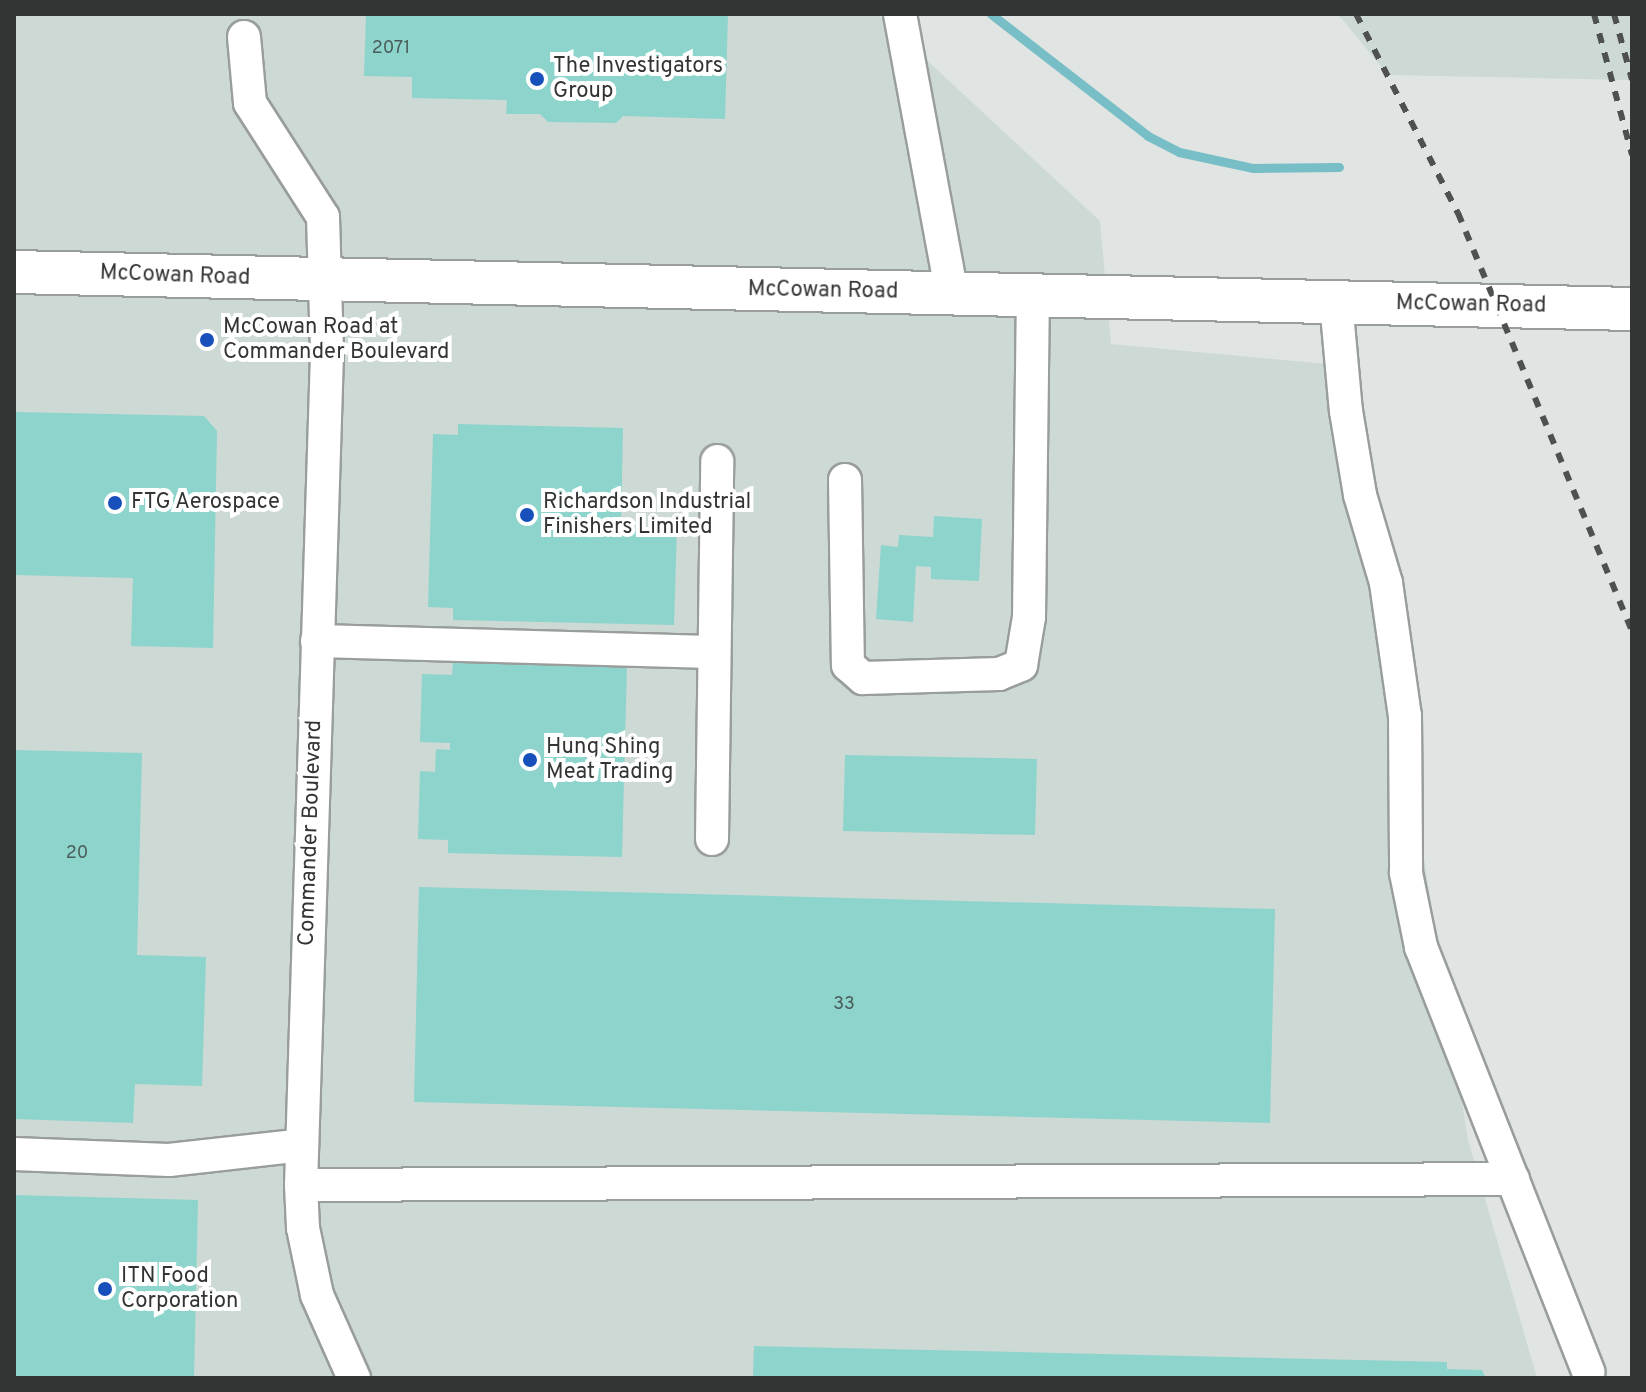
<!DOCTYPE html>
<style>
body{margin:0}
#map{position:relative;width:1646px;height:1392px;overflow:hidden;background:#e0e4e2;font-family:Overpass,sans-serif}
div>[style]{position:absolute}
.built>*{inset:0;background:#cdd9d4}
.stream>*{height:9px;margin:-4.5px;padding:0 4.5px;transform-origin:4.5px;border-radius:4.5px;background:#77bec7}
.building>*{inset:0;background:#8dd4cc}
.roads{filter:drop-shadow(2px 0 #999d9b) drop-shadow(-2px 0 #999d9b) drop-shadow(0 2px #999d9b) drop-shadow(0 -2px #999d9b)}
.minor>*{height:32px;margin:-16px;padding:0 16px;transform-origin:16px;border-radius:16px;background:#fff}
.major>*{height:42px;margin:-21px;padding:0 21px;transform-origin:21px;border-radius:21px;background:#fff}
.rail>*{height:6px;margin-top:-3px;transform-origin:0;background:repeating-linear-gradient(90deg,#4f5050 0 10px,transparent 0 20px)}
.dots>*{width:22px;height:22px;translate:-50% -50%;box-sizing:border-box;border:4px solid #fff;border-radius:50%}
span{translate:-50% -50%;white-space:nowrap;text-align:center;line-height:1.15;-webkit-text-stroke:8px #fff;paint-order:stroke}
.number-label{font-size:18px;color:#4a5c5a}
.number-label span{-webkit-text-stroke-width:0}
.poi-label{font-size:22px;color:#333434}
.left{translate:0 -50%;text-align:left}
.street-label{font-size:22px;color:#333434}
.frame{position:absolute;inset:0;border:16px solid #333434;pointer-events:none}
</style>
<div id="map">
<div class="built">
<i style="clip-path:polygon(14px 14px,877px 14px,1100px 221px,1111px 344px,1347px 366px,1468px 1140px,1537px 1378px,14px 1378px)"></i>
<i style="clip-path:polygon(1338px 14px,1632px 14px,1632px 80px,1388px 75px)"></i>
</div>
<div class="stream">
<i style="left:991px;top:14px;width:199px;rotate:37.8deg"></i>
<i style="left:1148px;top:136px;width:35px;rotate:27deg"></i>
<i style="left:1179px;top:152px;width:76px;rotate:12.2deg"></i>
<i style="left:1253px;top:168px;width:86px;rotate:-0.7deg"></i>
</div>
<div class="building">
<i style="clip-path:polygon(366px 14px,728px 14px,725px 119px,623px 116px,616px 123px,548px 122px,540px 114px,506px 114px,507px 100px,412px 98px,412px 77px,364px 76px)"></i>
<i style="clip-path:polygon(14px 412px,204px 416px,217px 431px,213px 648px,131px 646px,133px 578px,14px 575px)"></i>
<i style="clip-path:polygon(458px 424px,623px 428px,621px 527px,677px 528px,674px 625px,453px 620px,453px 608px,428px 607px,433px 434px,458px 435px)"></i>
<i style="clip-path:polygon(934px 516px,982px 519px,979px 581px,931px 579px,931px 567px,916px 566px,913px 622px,876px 619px,881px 545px,898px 547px,899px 535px,933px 537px)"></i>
<i style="clip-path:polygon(453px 662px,627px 666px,622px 857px,448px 853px,448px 840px,418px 839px,420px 771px,435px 772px,436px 749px,450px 750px,450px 743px,420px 742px,422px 674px,452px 675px)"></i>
<i style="clip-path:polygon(14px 750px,142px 753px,137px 955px,206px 957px,202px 1086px,135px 1084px,133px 1123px,14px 1119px)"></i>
<i style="clip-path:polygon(845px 755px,1037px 759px,1035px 835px,843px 831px)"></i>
<i style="clip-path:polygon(419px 887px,1275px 909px,1270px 1123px,414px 1102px)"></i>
<i style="clip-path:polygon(14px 1195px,198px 1200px,194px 1378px,14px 1378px)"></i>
<i style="clip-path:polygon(754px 1346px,1447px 1362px,1447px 1369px,1482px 1370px,1486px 1378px,753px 1378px)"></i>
</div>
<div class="roads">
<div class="minor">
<i style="left:900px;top:14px;width:285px;rotate:79.5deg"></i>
<i style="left:244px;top:37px;width:66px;rotate:84.8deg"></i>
<i style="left:250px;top:103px;width:135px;rotate:57.4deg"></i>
<i style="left:323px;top:217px;width:137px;rotate:88.3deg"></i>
<i style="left:327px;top:354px;width:831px;rotate:91.79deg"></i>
<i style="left:301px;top:1185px;width:43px;rotate:87.3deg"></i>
<i style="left:303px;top:1228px;width:68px;rotate:78.2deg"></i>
<i style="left:317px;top:1295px;width:91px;rotate:66deg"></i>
<i style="left:1336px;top:302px;width:109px;rotate:84.8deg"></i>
<i style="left:1346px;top:411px;width:85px;rotate:80.5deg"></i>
<i style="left:1360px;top:495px;width:92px;rotate:73.5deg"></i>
<i style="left:1386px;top:583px;width:134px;rotate:81.9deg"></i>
<i style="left:1405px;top:716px;width:157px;rotate:89.6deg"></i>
<i style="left:1406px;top:873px;width:76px;rotate:78.5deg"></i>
<i style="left:1421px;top:947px;width:457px;rotate:68.5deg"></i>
<i style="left:845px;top:480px;width:185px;rotate:89.1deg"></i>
<i style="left:848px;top:665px;width:20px;rotate:41deg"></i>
<i style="left:863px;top:678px;width:136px;rotate:-1.7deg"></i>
<i style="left:999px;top:674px;width:24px;rotate:-22deg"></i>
<i style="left:1021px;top:665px;width:49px;rotate:-80.5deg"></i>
<i style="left:1029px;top:617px;width:322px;rotate:-89.3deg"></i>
<i style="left:317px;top:641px;width:396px;rotate:1.6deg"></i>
<i style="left:712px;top:839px;width:378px;rotate:-89.2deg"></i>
<i style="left:14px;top:1154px;width:155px;rotate:2.2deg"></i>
<i style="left:169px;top:1160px;width:134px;rotate:-6.4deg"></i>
<i style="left:301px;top:1185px;width:1212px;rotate:-0.28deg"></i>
</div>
<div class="major">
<i style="left:14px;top:272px;width:1618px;rotate:1.31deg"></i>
</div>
</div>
<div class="rail">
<i style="left:1356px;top:14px;width:224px;rotate:62.9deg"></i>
<i style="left:1458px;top:213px;width:452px;rotate:67.4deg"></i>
<i style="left:1594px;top:14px;width:146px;rotate:74.9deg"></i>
<i style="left:1614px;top:14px;width:68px;rotate:74.7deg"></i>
</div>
<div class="dots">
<i style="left:537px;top:79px;background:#174fbb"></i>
<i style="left:207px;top:340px;background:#174fbb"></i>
<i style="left:115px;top:503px;background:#174fbb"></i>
<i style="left:527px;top:515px;background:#174fbb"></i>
<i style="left:530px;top:760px;background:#174fbb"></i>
<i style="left:105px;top:1289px;background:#174fbb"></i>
</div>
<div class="number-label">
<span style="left:391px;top:49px">2071</span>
<span style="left:77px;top:854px">20</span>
<span style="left:844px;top:1005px">33</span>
</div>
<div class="poi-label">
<span class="left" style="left:553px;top:79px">The Investigators<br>Group</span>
<span class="left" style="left:223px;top:340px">McCowan Road at<br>Commander Boulevard</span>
<span class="left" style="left:543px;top:515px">Richardson Industrial<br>Finishers Limited</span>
<span class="left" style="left:131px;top:503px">FTG Aerospace</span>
<span class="left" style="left:546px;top:760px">Hung Shing<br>Meat Trading</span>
<span class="left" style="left:121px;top:1289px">ITN Food<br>Corporation</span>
</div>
<div class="street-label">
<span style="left:175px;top:276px;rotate:2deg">McCowan Road</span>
<span style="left:823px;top:291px;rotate:1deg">McCowan Road</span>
<span style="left:1471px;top:305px;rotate:1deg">McCowan Road</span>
<span style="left:311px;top:833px;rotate:-88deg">Commander Boulevard</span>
</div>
<div class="frame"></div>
</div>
